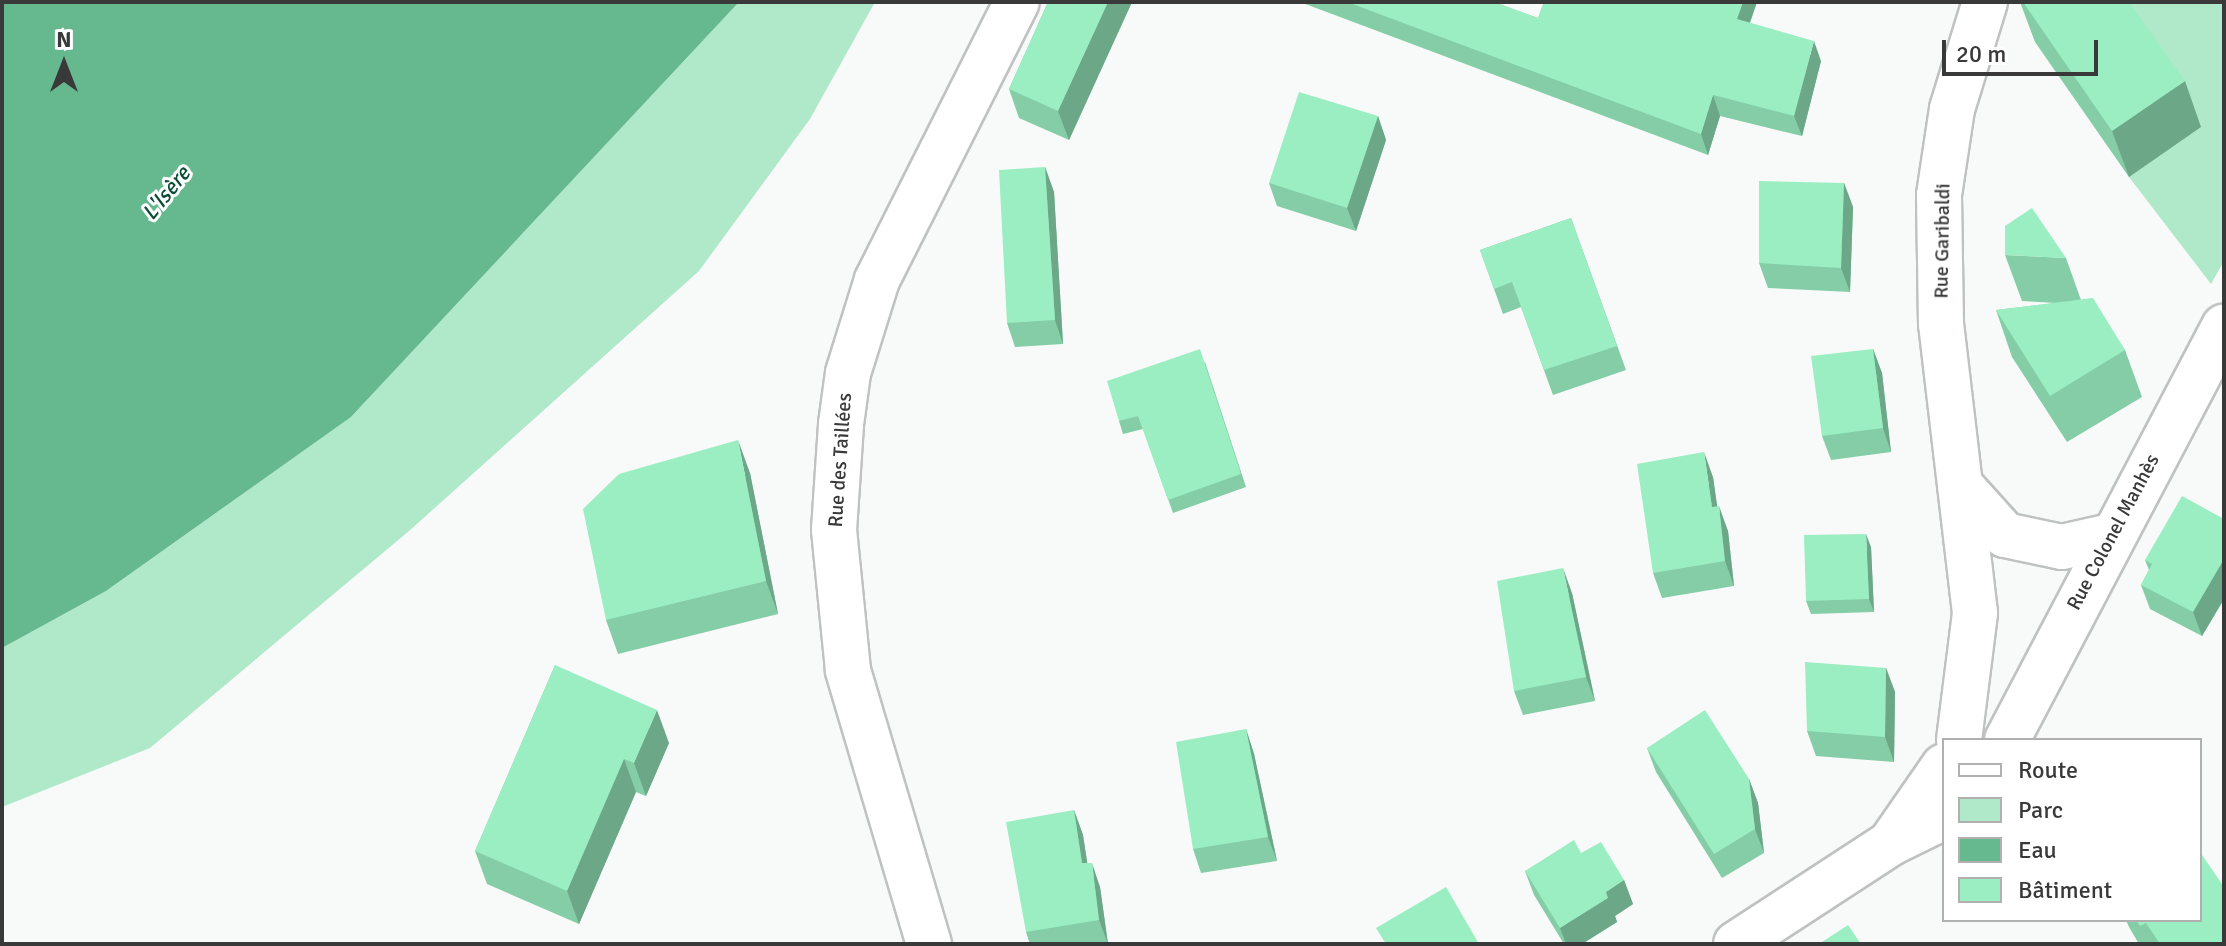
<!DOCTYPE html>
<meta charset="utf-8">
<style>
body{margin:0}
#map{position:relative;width:2226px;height:946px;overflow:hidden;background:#f7faf8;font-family:Signika,sans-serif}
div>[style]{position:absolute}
.green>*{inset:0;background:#b0e9c9}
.water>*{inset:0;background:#66b98f}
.roads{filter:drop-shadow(2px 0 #bfc2c0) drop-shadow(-2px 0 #bfc2c0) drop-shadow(0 2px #bfc2c0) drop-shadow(0 -2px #bfc2c0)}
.street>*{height:44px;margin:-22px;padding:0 22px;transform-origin:22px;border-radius:22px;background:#fff}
.secondary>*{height:44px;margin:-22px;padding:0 22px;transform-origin:22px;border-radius:22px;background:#fff}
.wall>*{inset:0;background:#84cda7}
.shaded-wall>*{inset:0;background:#6ca788}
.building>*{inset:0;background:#9aeec2}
span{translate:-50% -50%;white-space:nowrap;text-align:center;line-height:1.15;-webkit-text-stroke:6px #fff;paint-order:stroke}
.street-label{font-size:20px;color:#383938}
.water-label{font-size:22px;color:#094e33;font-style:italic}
.frame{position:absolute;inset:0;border:4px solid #383938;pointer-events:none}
.legend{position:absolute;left:1942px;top:738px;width:260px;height:184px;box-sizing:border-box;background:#fff;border:2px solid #afb0af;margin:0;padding:10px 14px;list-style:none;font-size:24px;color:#383938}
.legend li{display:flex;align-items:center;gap:16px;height:40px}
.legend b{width:40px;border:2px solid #afb0af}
.north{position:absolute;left:24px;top:24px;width:80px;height:80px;-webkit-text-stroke:6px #fff;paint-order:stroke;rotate:0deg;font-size:22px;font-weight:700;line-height:32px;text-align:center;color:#383938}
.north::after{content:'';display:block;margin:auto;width:28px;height:36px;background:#383938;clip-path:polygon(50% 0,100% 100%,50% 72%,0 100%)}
.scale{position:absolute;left:1942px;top:40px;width:156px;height:36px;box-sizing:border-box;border:4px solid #383938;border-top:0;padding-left:10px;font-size:24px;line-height:28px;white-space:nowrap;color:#383938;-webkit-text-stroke:6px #fff;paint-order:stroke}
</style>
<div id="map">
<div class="green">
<i style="clip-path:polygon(739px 2px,875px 2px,810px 119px,699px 271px,409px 531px,150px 748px,2px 807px,2px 648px,106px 591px,351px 417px)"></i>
<i style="clip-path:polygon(2113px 2px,2224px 2px,2224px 261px,2211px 284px,2129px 177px,2201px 127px)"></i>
</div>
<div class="water">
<i style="clip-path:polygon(2px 2px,739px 2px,351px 417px,106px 591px,2px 648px)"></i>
</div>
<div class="roads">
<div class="street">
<i style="left:1960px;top:485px;width:67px;rotate:48deg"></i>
<i style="left:2005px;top:535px;width:58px;rotate:11.9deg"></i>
<i style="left:2062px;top:547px;width:50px;rotate:-12.7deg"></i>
<i style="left:1959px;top:740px;width:128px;rotate:-82.8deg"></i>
<i style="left:1975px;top:613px;width:291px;rotate:-96.7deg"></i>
<i style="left:1941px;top:324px;width:129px;rotate:-90.9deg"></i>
<i style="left:1939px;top:195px;width:87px;rotate:-81.4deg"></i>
<i style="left:1952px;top:109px;width:112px;rotate:-72.9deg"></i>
<i style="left:2007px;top:740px;width:467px;rotate:-62.3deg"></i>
<i style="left:1892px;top:841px;width:91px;rotate:-55.3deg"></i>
<i style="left:1736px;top:944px;width:185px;rotate:-33.1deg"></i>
<i style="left:1891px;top:843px;width:59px;rotate:-26.1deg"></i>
</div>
<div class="secondary">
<i style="left:929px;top:944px;width:286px;rotate:-106.5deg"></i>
<i style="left:848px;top:670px;width:141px;rotate:-95.7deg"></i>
<i style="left:834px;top:530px;width:106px;rotate:-86.2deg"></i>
<i style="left:841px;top:424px;width:51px;rotate:-82.2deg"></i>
<i style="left:848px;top:373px;width:97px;rotate:-72.7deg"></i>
<i style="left:877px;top:280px;width:311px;rotate:-63.3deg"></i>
</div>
</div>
<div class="wall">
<i style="clip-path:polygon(1048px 2px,1132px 2px,1069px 140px,1019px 118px,1009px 89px)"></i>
<i style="clip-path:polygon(1300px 2px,1494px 2px,1538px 18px,1544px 2px,1757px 2px,1750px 23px,1821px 61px,1802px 136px,1720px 116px,1708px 155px)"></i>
<i style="clip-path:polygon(2020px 2px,2129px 2px,2201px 127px,2129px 177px,2035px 42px)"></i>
<i style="clip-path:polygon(1378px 116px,1386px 140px,1356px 231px,1277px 206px,1269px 183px)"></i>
<i style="clip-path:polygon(1045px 167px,1054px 192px,1063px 344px,1015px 347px,1007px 323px)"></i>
<i style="clip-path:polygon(1844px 183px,1853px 207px,1850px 292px,1768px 288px,1759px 263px)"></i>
<i style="clip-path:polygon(1571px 218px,1626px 370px,1553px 395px,1521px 307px,1503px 314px,1480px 250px)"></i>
<i style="clip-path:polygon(2005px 255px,2066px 258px,2081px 300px,2125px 350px,2142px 397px,2067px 442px,2012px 357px,1996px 310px,2056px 303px,2022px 301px)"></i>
<i style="clip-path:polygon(1873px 349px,1882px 373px,1891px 452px,1831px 460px,1822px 436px)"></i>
<i style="clip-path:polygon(1205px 362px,1246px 487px,1173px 513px,1143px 429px,1123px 434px,1119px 421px)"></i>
<i style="clip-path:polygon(750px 473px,778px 614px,618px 654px,606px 620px)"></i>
<i style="clip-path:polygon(1713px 477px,1717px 507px,1728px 531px,1734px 586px,1662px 598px,1653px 573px)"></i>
<i style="clip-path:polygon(2224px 519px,2224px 599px,2202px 636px,2150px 609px,2141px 585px,2149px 570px,2145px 560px)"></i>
<i style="clip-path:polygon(1871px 547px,1874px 612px,1811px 614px,1806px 601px)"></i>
<i style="clip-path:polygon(1572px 593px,1595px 701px,1523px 715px,1514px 691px)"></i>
<i style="clip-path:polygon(555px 665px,669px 743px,646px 796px,636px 792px,579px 924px,487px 884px,475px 851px)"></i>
<i style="clip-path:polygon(1886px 668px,1895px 692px,1894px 762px,1816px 756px,1807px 731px)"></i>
<i style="clip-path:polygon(1246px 729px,1254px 754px,1277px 861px,1201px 873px,1193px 849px)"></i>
<i style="clip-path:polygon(1647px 748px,1749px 779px,1758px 803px,1764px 853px,1722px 878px,1656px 772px)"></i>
<i style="clip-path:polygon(1074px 810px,1083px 835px,1087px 863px,1100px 887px,1108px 944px,1030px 944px,1026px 932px)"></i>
<i style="clip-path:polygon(1581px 853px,1624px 880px,1633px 904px,1615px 916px,1617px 922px,1582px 944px,1564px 944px,1534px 895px,1525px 871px)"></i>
<i style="clip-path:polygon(2126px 920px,2200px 920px,2224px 944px,2139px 944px,2129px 927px)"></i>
</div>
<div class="shaded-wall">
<i style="clip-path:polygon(1108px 2px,1132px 2px,1069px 140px,1058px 111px)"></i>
<i style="clip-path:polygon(1743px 2px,1757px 2px,1744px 39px,1737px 19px)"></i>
<i style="clip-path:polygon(1814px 41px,1821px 61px,1802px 136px,1794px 116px)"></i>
<i style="clip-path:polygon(2185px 81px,2201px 127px,2129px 177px,2112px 131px)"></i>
<i style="clip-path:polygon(1713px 95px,1720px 116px,1708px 155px,1701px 134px)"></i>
<i style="clip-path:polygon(1378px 116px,1386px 140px,1356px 231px,1347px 208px)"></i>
<i style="clip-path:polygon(1045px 167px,1054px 192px,1063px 344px,1055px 320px)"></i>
<i style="clip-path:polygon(1844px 183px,1853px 207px,1850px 292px,1841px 268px)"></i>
<i style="clip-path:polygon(1873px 349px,1882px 373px,1891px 452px,1883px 428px)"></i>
<i style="clip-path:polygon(738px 440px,750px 473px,778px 614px,766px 581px)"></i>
<i style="clip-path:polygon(1704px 452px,1713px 477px,1721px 532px,1712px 507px)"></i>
<i style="clip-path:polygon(1719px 506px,1728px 531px,1734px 586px,1725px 561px)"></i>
<i style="clip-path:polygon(1866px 534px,1871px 547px,1874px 612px,1869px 599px)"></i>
<i style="clip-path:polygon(2224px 559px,2224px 599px,2202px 636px,2193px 612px)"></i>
<i style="clip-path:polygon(1563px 568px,1572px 593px,1595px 701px,1586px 677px)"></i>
<i style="clip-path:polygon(1886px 668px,1895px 692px,1894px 762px,1885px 737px)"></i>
<i style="clip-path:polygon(657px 710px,669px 743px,646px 796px,634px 763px)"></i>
<i style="clip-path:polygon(1246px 729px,1254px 754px,1277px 861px,1268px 837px)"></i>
<i style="clip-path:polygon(624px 759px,636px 792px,579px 924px,567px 891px)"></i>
<i style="clip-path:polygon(1749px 779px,1758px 803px,1764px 853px,1755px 829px)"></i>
<i style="clip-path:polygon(1074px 810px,1083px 835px,1091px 887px,1082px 863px)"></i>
<i style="clip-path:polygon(1092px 863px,1100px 887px,1108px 944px,1099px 920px)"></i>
<i style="clip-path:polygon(1624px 880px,1633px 904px,1615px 916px,1617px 922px,1582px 944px,1566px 944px,1560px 928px,1606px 892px)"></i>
</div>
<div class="building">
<i style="clip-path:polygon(1048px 2px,1108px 2px,1058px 111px,1009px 89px)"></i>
<i style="clip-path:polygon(1347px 2px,1494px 2px,1538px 18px,1544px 2px,1743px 2px,1737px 19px,1814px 41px,1794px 116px,1713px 95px,1701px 134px)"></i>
<i style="clip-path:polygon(2023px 2px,2129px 2px,2185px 81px,2112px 131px)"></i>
<i style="clip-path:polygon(1299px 92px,1378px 116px,1347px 208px,1269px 183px)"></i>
<i style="clip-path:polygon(1045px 167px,1055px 320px,1007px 323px,999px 170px)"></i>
<i style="clip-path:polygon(1759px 181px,1844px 183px,1841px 268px,1759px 263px)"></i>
<i style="clip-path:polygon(2032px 208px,2066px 258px,2005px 255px,2005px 226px)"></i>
<i style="clip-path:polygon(1571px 218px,1617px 346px,1544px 370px,1512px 282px,1494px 289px,1480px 250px)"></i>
<i style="clip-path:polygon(2093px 298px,2125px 350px,2050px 396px,1996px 310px)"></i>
<i style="clip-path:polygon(1200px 349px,1241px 474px,1168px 500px,1138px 416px,1119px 421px,1107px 381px)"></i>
<i style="clip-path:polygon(1873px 349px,1883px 428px,1822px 436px,1811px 356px)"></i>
<i style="clip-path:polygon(738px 440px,766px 581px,606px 620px,583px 509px,619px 474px)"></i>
<i style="clip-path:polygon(1704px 452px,1712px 507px,1719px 506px,1725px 561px,1653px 573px,1637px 464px)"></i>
<i style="clip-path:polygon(2182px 496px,2224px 519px,2224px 559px,2193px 612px,2141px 585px,2152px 564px,2145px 560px)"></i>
<i style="clip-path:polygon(1866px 534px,1869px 599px,1806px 601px,1804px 535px)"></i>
<i style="clip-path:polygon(1563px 568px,1586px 677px,1514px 691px,1497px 581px)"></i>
<i style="clip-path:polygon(1805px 662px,1886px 668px,1885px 737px,1807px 731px)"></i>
<i style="clip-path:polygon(555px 665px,657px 710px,634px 763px,624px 759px,567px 891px,475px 851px)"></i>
<i style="clip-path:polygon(1705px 710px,1749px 779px,1755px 829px,1714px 854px,1647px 748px)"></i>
<i style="clip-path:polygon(1246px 729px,1268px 837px,1193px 849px,1176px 742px)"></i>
<i style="clip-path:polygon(1074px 810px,1082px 863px,1092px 863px,1099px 920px,1026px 932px,1006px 822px)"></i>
<i style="clip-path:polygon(1574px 840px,1581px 853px,1601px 842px,1624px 880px,1606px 892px,1608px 898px,1560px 928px,1525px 871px)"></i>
<i style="clip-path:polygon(2200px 852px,2224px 887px,2224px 944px,2160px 944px,2146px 923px,2140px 926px,2136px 920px,2200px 920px)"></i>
<i style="clip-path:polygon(1446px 887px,1479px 944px,1386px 944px,1376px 928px)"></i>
<i style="clip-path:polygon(1848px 925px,1861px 944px,1819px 944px)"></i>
</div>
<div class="street-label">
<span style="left:1942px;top:241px;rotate:-89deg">Rue Garibaldi</span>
<span style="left:840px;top:460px;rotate:-86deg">Rue des Taillées</span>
<span style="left:2113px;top:532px;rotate:-62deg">Rue Colonel Manhès</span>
</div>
<div class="water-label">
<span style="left:166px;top:193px;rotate:-51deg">L'Isère</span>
</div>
<div class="frame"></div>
<ul class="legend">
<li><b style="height:10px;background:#fff"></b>Route</li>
<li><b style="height:22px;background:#b0e9c9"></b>Parc</li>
<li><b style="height:22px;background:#66b98f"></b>Eau</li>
<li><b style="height:22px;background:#9aeec2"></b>Bâtiment</li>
</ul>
<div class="north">N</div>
<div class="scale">20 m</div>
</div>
